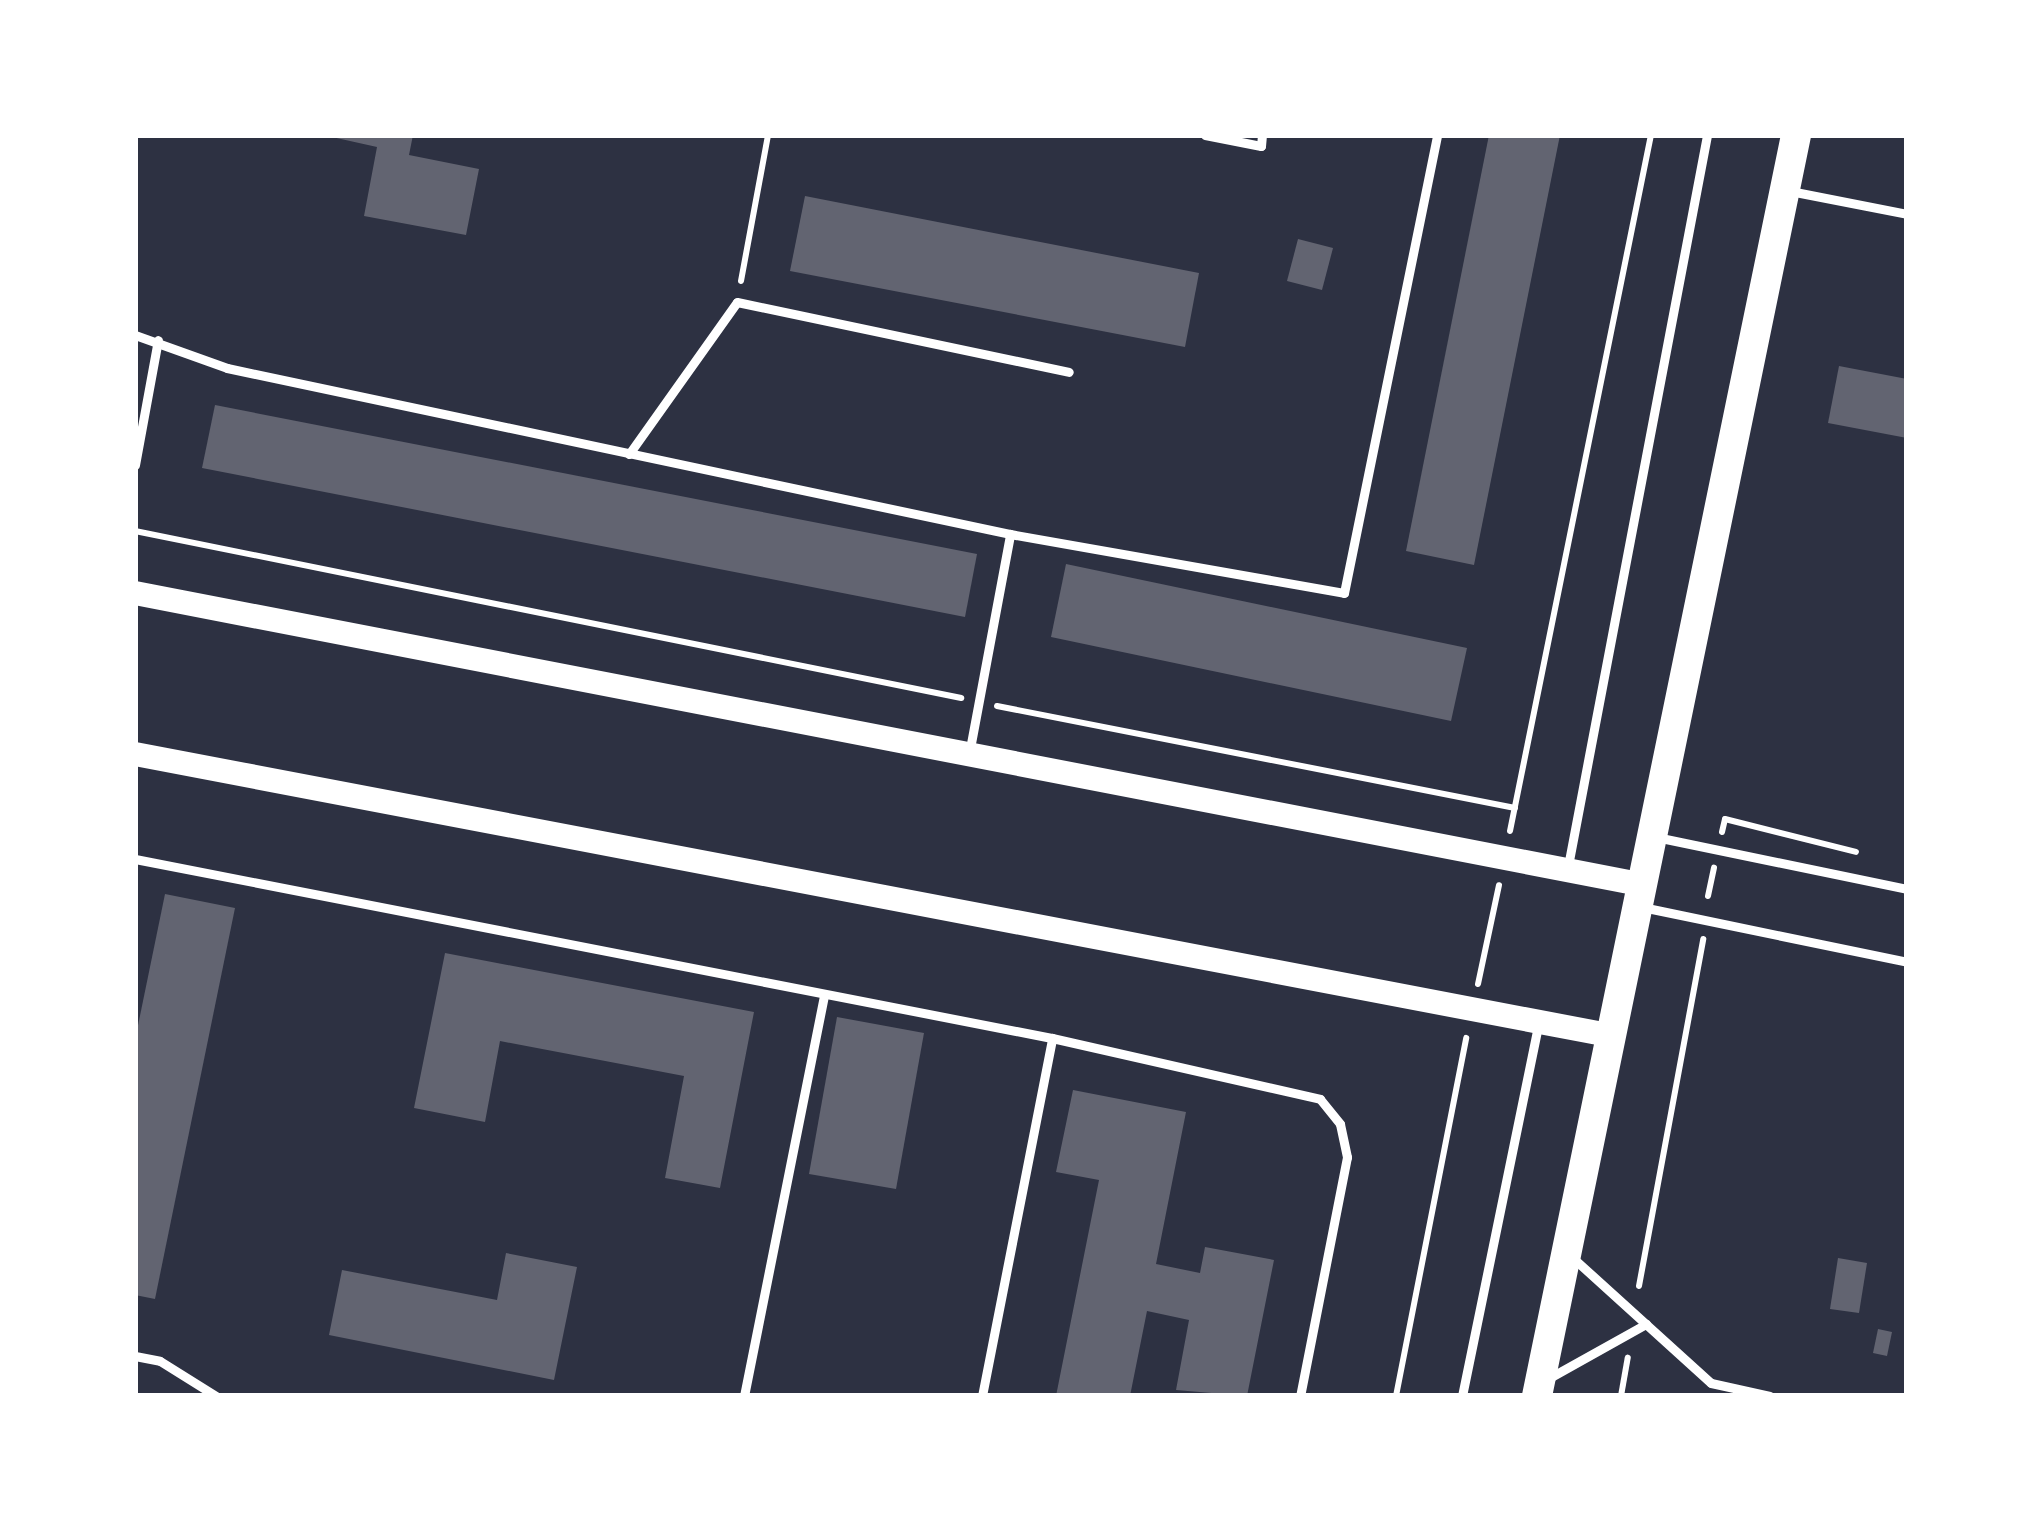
<!DOCTYPE html>
<style>
body{margin:0}
#map{position:relative;width:2042px;height:1531px;overflow:hidden;background:#2d3142;font-family:Roboto,sans-serif}
div>[style]{position:absolute}
.building>*{inset:0;background:#626471}
.path>*{height:6px;margin:-3px;padding:0 3px;transform-origin:3px;border-radius:3px;background:#fff}
.service>*{height:9px;margin:-4.5px;padding:0 4.5px;transform-origin:4.5px;border-radius:4.5px;background:#fff}
.secondary>*{height:24px;margin:-12px;padding:0 12px;transform-origin:12px;border-radius:12px;background:#fff}
.primary>*{height:30px;margin:-15px;padding:0 15px;transform-origin:15px;border-radius:15px;background:#fff}
span{translate:-50% -50%;white-space:nowrap;text-align:center;line-height:1.15;-webkit-text-stroke:10px #fff;paint-order:stroke}
.frame{position:absolute;inset:0;border:138px solid #fff;pointer-events:none}
</style>
<div id="map">
<div class="building">
<i style="clip-path:polygon(323px 135px,413px 135px,409px 155px,479px 169px,466px 235px,364px 216px,377px 147px)"></i>
<i style="clip-path:polygon(1489px 135px,1560px 135px,1474px 565px,1406px 551px)"></i>
<i style="clip-path:polygon(805px 196px,1199px 273px,1185px 347px,790px 271px)"></i>
<i style="clip-path:polygon(1298px 239px,1333px 248px,1322px 290px,1287px 281px)"></i>
<i style="clip-path:polygon(1839px 366px,1907px 379px,1907px 438px,1828px 423px)"></i>
<i style="clip-path:polygon(215px 405px,977px 554px,965px 617px,202px 468px)"></i>
<i style="clip-path:polygon(1066px 564px,1467px 648px,1451px 721px,1051px 637px)"></i>
<i style="clip-path:polygon(165px 894px,235px 908px,155px 1299px,135px 1295px,135px 1040px)"></i>
<i style="clip-path:polygon(445px 953px,754px 1012px,720px 1188px,665px 1178px,684px 1076px,500px 1041px,485px 1122px,414px 1108px)"></i>
<i style="clip-path:polygon(837px 1017px,924px 1033px,896px 1189px,809px 1174px)"></i>
<i style="clip-path:polygon(1073px 1090px,1186px 1112px,1156px 1264px,1200px 1273px,1205px 1247px,1274px 1260px,1247px 1396px,1176px 1390px,1189px 1320px,1147px 1311px,1130px 1396px,1056px 1396px,1099px 1180px,1056px 1172px)"></i>
<i style="clip-path:polygon(506px 1253px,577px 1267px,554px 1380px,329px 1335px,342px 1270px,497px 1300px)"></i>
<i style="clip-path:polygon(1838px 1258px,1867px 1263px,1859px 1313px,1830px 1309px)"></i>
<i style="clip-path:polygon(1878px 1329px,1892px 1332px,1887px 1356px,1873px 1353px)"></i>
</div>
<div class="path">
<i style="left:741px;top:281px;width:148px;rotate:-79.5deg"></i>
<i style="left:135px;top:531px;width:843px;rotate:11.43deg"></i>
<i style="left:997px;top:706px;width:528px;rotate:11.14deg"></i>
<i style="left:1510px;top:831px;width:710px;rotate:-78.55deg"></i>
<i style="left:1722px;top:832px;width:13px;rotate:-77deg"></i>
<i style="left:1725px;top:819px;width:135px;rotate:14.1deg"></i>
<i style="left:1708px;top:896px;width:29px;rotate:-78deg"></i>
<i style="left:1478px;top:984px;width:101px;rotate:-78deg"></i>
<i style="left:1639px;top:1286px;width:353px;rotate:-79.5deg"></i>
<i style="left:1396px;top:1396px;width:365px;rotate:-78.9deg"></i>
<i style="left:1621px;top:1396px;width:39px;rotate:-80deg"></i>
</div>
<div class="service">
<i style="left:1205px;top:135px;width:57px;rotate:11.1deg"></i>
<i style="left:1261px;top:146px;width:11px;rotate:-85deg"></i>
<i style="left:1790px;top:191px;width:119px;rotate:11.1deg"></i>
<i style="left:135px;top:335px;width:98px;rotate:19.7deg"></i>
<i style="left:227px;top:368px;width:800px;rotate:11.97deg"></i>
<i style="left:1010px;top:534px;width:339px;rotate:10deg"></i>
<i style="left:1344px;top:593px;width:467px;rotate:-78.5deg"></i>
<i style="left:629px;top:454px;width:186px;rotate:-54.6deg"></i>
<i style="left:737px;top:302px;width:339px;rotate:11.9deg"></i>
<i style="left:135px;top:465px;width:127px;rotate:-79.6deg"></i>
<i style="left:969px;top:754px;width:224px;rotate:-79.4deg"></i>
<i style="left:1656px;top:837px;width:256px;rotate:11.7deg"></i>
<i style="left:135px;top:859px;width:934px;rotate:11.05deg"></i>
<i style="left:1052px;top:1038px;width:275px;rotate:12.8deg"></i>
<i style="left:1320px;top:1099px;width:32px;rotate:51deg"></i>
<i style="left:1340px;top:1124px;width:34px;rotate:78deg"></i>
<i style="left:1347px;top:1157px;width:244px;rotate:101.1deg"></i>
<i style="left:1568px;top:866px;width:744px;rotate:-79.23deg"></i>
<i style="left:1642px;top:907px;width:271px;rotate:11.7deg"></i>
<i style="left:1573px;top:1258px;width:186px;rotate:42.2deg"></i>
<i style="left:1711px;top:1383px;width:60px;rotate:12.4deg"></i>
<i style="left:135px;top:1356px;width:25px;rotate:11deg"></i>
<i style="left:160px;top:1361px;width:66px;rotate:32deg"></i>
<i style="left:1551px;top:1377px;width:109px;rotate:-29.2deg"></i>
<i style="left:744px;top:1396px;width:408px;rotate:-78.7deg"></i>
<i style="left:982px;top:1396px;width:365px;rotate:-78.9deg"></i>
<i style="left:1462px;top:1396px;width:379px;rotate:-78.4deg"></i>
</div>
<div class="secondary">
<i style="left:135px;top:593px;width:1532px;rotate:10.95deg"></i>
<i style="left:135px;top:754px;width:1500px;rotate:10.8deg"></i>
</div>
<div class="primary">
<i style="left:1537px;top:1396px;width:1287px;rotate:-78.39deg"></i>
</div>
<div class="frame"></div>
</div>
